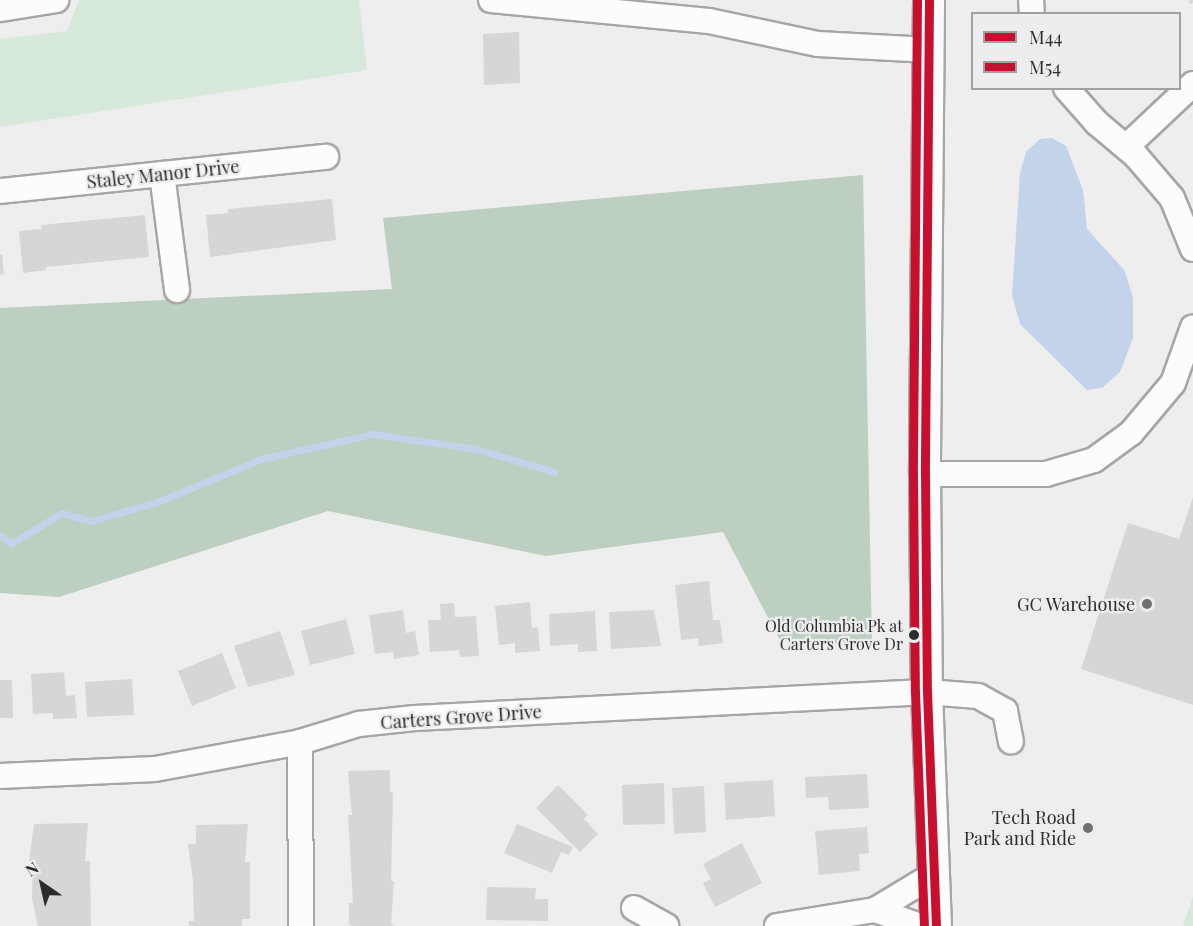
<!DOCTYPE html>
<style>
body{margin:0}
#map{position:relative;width:1193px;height:926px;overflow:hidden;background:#eee;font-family:"Playfair Display",serif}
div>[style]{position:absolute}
.green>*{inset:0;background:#d5e8d9}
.forest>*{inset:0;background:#bccfc0}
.water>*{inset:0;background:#c3d3ea}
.stream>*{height:7px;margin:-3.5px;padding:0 3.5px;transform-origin:3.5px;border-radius:3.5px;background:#c3d3ea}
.building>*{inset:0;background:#d6d6d6}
.path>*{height:4px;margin-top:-2px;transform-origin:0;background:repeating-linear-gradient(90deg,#dadada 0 4.5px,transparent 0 9px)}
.roads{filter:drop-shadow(2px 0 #a6a6a6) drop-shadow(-2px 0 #a6a6a6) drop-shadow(0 2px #a6a6a6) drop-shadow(0 -2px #a6a6a6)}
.minor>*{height:24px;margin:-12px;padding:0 12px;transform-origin:12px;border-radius:12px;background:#fcfcfc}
.major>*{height:30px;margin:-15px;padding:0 15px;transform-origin:15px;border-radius:15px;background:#fcfcfc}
.bus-1>*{height:9px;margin:-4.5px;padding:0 4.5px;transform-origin:4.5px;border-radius:4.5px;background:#c8102e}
.bus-2>*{height:9px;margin:-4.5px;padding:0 4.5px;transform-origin:4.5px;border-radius:4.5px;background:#c8102e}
.dots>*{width:16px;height:16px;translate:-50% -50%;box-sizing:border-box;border:3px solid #ededef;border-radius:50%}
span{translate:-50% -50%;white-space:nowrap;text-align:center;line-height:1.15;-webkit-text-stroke:4.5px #ededef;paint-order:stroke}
.bus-label{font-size:16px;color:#2c2c2d}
.right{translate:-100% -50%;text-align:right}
.street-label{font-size:18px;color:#2c2c2d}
.poi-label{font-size:18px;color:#2c2c2d}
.legend{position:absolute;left:971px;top:12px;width:210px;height:78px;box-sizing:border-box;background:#ededef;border:2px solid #a0a0a1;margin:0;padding:8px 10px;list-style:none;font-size:18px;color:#2c2c2d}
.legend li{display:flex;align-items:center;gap:12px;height:30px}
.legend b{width:30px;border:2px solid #a0a0a1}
.north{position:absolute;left:12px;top:854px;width:60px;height:60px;-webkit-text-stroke:4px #ededef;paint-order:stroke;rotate:326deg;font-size:16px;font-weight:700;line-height:24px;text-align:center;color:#2c2c2d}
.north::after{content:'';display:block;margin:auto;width:21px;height:27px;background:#2c2c2d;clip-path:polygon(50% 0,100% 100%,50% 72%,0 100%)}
</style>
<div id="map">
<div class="green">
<i style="clip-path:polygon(79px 0,359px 0,367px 70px,0 127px,0 39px,67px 31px)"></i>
<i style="clip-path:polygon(1193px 897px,1193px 926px,1183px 926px)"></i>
</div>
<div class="forest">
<i style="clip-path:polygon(863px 175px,872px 646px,780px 640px,723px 532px,546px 556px,328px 511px,59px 597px,0 593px,0 308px,392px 289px,383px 218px)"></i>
</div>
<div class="water">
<i style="clip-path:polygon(1052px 138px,1066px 146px,1083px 190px,1087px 229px,1125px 271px,1133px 298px,1133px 338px,1120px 372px,1102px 388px,1087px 390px,1020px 324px,1012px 295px,1020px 173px,1026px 152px,1040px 139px)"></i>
</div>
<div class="stream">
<i style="left:0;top:535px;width:14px;rotate:39deg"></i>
<i style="left:11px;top:544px;width:59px;rotate:-31.8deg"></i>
<i style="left:61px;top:513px;width:31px;rotate:15deg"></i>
<i style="left:91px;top:521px;width:72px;rotate:-16.2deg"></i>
<i style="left:160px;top:501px;width:109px;rotate:-22.6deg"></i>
<i style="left:261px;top:459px;width:115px;rotate:-12.6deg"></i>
<i style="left:373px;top:434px;width:105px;rotate:8.2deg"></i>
<i style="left:477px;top:449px;width:81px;rotate:16.4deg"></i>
</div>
<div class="building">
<i style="clip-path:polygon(519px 32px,520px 83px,484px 85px,483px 34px)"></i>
<i style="clip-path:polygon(332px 199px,336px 240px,210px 257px,206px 215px,228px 213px,228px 209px)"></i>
<i style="clip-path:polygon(145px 215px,149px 257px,46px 267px,46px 270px,23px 273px,19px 231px,42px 229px,41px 225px)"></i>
<i style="clip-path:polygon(0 255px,2px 255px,4px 274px,0 275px)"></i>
<i style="clip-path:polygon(1193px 497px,1193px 705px,1081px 669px,1128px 523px,1179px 539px)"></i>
<i style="clip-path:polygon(709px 581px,713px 620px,720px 620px,723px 643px,699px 646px,698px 638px,681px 640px,675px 585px)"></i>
<i style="clip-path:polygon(530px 602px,532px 628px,538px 627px,540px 651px,515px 653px,515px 643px,499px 645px,495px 606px)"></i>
<i style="clip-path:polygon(454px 603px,455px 617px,476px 616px,479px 656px,460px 657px,459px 650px,430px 652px,428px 620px,441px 620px,440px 604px)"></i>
<i style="clip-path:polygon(403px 610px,406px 633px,415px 631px,419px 655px,394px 659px,393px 652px,375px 654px,369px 615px)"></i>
<i style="clip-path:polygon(654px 610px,661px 646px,611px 649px,609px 612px)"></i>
<i style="clip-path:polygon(595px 611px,597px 651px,578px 652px,578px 644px,550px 646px,549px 614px)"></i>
<i style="clip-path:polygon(346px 619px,355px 654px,310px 665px,301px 631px)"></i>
<i style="clip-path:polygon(280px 631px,295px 675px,248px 687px,234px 646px)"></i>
<i style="clip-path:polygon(222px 653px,236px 688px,192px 706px,178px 671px)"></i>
<i style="clip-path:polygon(64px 672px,66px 696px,75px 695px,77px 718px,53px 719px,53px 713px,33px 714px,31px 674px)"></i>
<i style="clip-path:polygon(132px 679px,134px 715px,87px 717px,85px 682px)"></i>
<i style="clip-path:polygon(0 680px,12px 680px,13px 718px,0 718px)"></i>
<i style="clip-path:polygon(390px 770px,390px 792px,393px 792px,391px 881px,394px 881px,391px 924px,395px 926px,353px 926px,349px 924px,349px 903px,353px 903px,348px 815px,352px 815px,348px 771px)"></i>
<i style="clip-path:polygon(867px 774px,869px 808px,829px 810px,828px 797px,806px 798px,805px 777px)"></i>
<i style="clip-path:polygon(773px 780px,775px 816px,726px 820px,724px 783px)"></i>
<i style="clip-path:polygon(664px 783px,665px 824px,623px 825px,622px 785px)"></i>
<i style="clip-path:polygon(558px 785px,588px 815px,584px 819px,598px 834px,580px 852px,536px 808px)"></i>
<i style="clip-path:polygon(704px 786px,706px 832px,674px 834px,672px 788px)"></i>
<i style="clip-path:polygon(88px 823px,85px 861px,90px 861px,91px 926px,38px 926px,32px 898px,33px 862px,29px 862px,34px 824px)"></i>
<i style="clip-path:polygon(248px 824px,245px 862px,250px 862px,250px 919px,242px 919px,242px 926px,189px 926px,189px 921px,194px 921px,193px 881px,188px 844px,196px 844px,196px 825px)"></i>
<i style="clip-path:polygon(517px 824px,573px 847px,569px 855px,561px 852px,552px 873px,504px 853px)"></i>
<i style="clip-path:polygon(867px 827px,869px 853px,859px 854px,860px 871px,819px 875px,815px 831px)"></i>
<i style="clip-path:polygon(742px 843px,762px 883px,715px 907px,703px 883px,711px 879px,703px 864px)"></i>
<i style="clip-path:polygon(487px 887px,536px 888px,535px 899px,548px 899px,548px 921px,486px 920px)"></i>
</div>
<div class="path">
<i style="left:1189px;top:0;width:5px;rotate:37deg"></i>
</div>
<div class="roads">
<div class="minor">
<i style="left:491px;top:0;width:219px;rotate:5.5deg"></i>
<i style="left:709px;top:21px;width:111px;rotate:11.9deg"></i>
<i style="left:818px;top:44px;width:111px;rotate:3.1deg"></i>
<i style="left:1031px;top:0;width:14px;rotate:86deg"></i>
<i style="left:0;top:9px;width:57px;rotate:-9.1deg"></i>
<i style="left:1066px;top:88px;width:47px;rotate:48.5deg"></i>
<i style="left:1097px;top:123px;width:51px;rotate:40.2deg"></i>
<i style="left:1136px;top:156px;width:55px;rotate:49.4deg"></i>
<i style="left:1172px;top:198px;width:55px;rotate:67.6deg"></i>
<i style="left:1126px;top:147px;width:92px;rotate:-43.2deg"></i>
<i style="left:162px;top:174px;width:117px;rotate:82.6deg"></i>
<i style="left:0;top:191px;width:328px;rotate:-6deg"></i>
<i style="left:925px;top:474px;width:121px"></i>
<i style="left:1046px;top:474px;width:50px;rotate:-16.3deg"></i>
<i style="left:1094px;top:460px;width:46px;rotate:-36.1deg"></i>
<i style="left:1131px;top:433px;width:65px;rotate:-50deg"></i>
<i style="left:1173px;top:383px;width:59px;rotate:-70.3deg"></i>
<i style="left:300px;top:742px;width:184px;rotate:89.7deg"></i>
<i style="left:0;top:776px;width:155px;rotate:-2.6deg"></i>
<i style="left:155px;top:769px;width:147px;rotate:-10.5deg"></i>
<i style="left:300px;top:742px;width:62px;rotate:-17deg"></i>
<i style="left:359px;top:724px;width:56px;rotate:-6.1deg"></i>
<i style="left:415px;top:718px;width:513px;rotate:-2.91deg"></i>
<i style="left:927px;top:692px;width:51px;rotate:4.5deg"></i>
<i style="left:978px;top:696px;width:31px;rotate:29deg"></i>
<i style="left:1005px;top:711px;width:31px;rotate:79deg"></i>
<i style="left:634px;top:908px;width:37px;rotate:29deg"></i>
<i style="left:777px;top:926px;width:99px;rotate:-9.3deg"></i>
<i style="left:920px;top:926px;width:48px;rotate:-160.4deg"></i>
<i style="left:875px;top:910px;width:68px;rotate:-31.1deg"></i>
</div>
<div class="major">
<i style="left:929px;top:0;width:474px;rotate:90.5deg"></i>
<i style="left:925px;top:474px;width:218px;rotate:89.5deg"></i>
<i style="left:927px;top:692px;width:234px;rotate:87.8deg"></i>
</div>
</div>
<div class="bus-1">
<i style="left:929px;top:0;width:474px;rotate:90.5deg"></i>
<i style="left:925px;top:474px;width:218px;rotate:89.5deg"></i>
<i style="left:927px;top:692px;width:234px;rotate:87.8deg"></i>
</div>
<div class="bus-2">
<i style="left:917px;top:0;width:474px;rotate:90.5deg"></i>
<i style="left:913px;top:474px;width:218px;rotate:89.5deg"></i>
<i style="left:915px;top:692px;width:234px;rotate:87.8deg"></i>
</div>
<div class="dots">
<i style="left:1147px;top:604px;background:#707071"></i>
<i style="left:914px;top:635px;background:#2c2c2d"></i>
<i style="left:1088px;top:828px;background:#707071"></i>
</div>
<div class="bus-label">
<span class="right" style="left:903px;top:635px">Old Columbia Pk at<br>Carters Grove Dr</span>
</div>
<div class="street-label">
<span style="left:163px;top:174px;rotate:-6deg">Staley Manor Drive</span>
<span style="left:461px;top:717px;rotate:-4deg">Carters Grove Drive</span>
</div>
<div class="poi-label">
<span class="right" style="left:1135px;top:604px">GC Warehouse</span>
<span class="right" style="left:1076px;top:828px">Tech Road<br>Park and Ride</span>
</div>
<ul class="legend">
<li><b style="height:8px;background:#c8102e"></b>M44</li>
<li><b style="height:8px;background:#c8102e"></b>M54</li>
</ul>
<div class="north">N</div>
</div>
